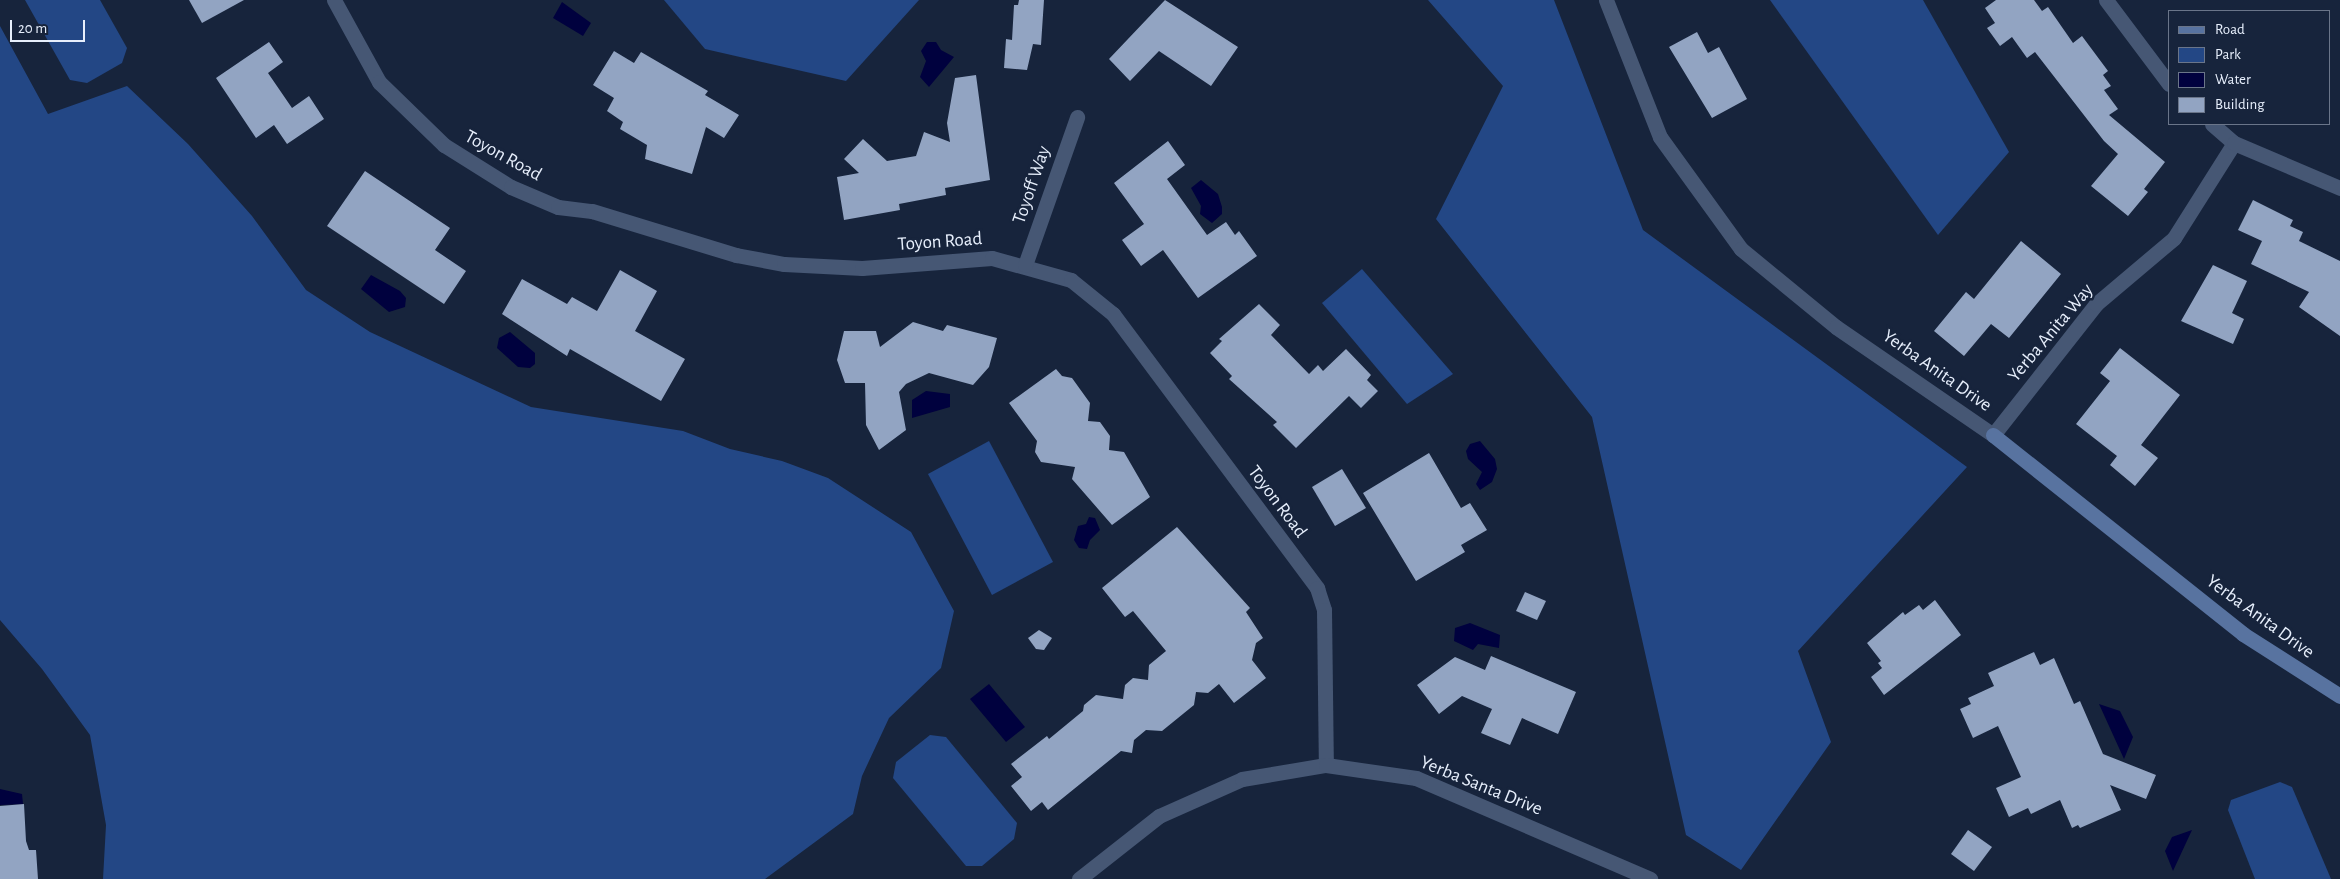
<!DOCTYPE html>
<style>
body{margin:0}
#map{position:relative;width:2340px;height:879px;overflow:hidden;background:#17243c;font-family:"Alegreya Sans",sans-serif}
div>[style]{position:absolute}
.green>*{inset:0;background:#234785}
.water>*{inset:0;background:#00013e}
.building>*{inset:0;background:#92a4c2}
.street>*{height:15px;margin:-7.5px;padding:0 7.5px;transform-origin:7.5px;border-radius:7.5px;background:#465774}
.secondary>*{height:15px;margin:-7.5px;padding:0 7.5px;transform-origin:7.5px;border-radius:7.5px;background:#5873a0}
span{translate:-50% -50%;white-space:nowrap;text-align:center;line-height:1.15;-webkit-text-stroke:5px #17243c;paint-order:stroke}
.street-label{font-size:19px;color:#e7effc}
.legend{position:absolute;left:2168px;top:10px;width:162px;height:115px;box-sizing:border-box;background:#17243c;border:1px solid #6a7589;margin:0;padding:6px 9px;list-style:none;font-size:15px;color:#e7effc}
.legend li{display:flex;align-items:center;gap:10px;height:25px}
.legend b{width:25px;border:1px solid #6a7589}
.scale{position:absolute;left:10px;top:20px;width:75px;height:22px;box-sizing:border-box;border:2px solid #e7effc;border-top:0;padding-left:6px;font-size:15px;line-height:18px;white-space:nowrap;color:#e7effc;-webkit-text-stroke:4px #17243c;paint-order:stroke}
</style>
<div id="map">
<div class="green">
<i style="clip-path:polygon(25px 0,100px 0,127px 48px,122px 63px,87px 83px,70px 80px)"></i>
<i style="clip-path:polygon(664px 0,919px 0,846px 81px,705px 49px)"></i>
<i style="clip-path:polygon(1428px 0,1554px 0,1643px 230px,1967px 467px,1798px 651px,1831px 742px,1741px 870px,1686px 835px,1592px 417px,1436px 219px,1503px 86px)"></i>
<i style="clip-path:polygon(1770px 0,1923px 0,2009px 152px,1938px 235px)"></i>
<i style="clip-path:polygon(0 26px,48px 114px,127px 86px,188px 144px,252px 216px,306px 290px,370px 332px,531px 407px,683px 431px,730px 449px,782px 461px,828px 478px,911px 532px,954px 611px,941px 668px,889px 718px,862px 776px,853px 814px,765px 879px,103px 879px,106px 825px,90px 735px,42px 669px,0 620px)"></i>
<i style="clip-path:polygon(1362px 269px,1453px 374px,1407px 404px,1322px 303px)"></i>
<i style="clip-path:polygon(989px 441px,1053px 562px,992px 595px,928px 474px)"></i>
<i style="clip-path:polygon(930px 735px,946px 737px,1017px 823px,1014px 839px,982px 866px,966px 866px,893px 778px,896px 762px)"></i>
<i style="clip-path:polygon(2280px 782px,2292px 787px,2331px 879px,2255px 879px,2228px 810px,2231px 800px)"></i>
</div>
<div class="water">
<i style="clip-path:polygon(562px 2px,591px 23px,583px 36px,553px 18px)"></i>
<i style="clip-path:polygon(927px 42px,936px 42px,941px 50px,954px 57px,929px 87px,920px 77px,926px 61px,921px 51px)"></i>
<i style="clip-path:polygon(1201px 180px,1218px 194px,1222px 207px,1222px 214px,1212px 223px,1200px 214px,1201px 206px,1191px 188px)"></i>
<i style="clip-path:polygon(371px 275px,400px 291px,406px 298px,405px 307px,389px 312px,361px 289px)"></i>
<i style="clip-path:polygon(510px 332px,535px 353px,535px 364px,530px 368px,518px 367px,497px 348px,499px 338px)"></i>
<i style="clip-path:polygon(926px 391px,950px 394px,950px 407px,912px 418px,912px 400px)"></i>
<i style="clip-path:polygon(1480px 441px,1495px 459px,1497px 469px,1492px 482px,1480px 490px,1476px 484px,1482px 472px,1468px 459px,1466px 451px,1470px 444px)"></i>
<i style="clip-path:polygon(1089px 517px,1095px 518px,1100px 530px,1090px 540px,1087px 549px,1079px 548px,1074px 540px,1078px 526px,1086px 524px)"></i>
<i style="clip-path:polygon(1470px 623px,1500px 635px,1499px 648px,1478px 644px,1473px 650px,1454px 641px,1455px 628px)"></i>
<i style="clip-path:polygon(989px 684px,1025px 727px,1006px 742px,970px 699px)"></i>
<i style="clip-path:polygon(2099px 704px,2120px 711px,2133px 737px,2124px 759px)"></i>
<i style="clip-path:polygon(0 789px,22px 794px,23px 804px,0 805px)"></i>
<i style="clip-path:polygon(2192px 830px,2173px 871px,2165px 851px,2172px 837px)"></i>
</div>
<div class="building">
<i style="clip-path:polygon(189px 0,244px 0,202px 23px)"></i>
<i style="clip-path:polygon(1019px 0,1044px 0,1041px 45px,1033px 44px,1027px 70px,1004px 68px,1006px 39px,1012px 40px,1014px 5px,1018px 5px)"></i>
<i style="clip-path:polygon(1165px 0,1238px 47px,1211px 86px,1159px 51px,1130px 81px,1109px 59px)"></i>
<i style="clip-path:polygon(1996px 0,2034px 0,2042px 11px,2048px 7px,2073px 43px,2082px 36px,2108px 71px,2103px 75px,2111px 86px,2104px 90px,2118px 109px,2109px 115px,2165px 162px,2144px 189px,2148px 192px,2128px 216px,2091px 186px,2118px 154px,2104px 141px,2035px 52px,2027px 58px,2012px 37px,2000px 46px,1987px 28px,1995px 23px,1985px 8px)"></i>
<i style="clip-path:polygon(1697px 32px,1708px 53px,1719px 47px,1747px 99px,1712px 118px,1669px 47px)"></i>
<i style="clip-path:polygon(269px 42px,283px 62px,268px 73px,292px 108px,309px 96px,324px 119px,287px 144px,274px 125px,256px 138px,216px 78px)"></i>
<i style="clip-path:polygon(614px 51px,634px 63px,641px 52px,708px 91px,705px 95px,739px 115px,724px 138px,706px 127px,692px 174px,645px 159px,647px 145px,620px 129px,623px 122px,607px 111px,614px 98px,593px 85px)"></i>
<i style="clip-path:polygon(976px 75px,990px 180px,945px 188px,946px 195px,899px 204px,900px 210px,844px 220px,837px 177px,859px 173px,844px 159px,863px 139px,887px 161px,916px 156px,924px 132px,950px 142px,947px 123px,955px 78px)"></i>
<i style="clip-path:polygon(1168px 141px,1185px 165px,1167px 179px,1207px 235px,1226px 222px,1235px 235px,1239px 231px,1257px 256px,1198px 298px,1163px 250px,1141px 266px,1122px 240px,1144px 224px,1114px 183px)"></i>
<i style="clip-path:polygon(365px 171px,450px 228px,435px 250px,466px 271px,444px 304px,327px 226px)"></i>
<i style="clip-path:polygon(2253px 200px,2293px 220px,2290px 226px,2303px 232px,2299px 241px,2340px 261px,2340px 336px,2299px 307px,2309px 292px,2251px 264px,2262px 241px,2238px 230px)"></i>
<i style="clip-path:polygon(2021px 241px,2061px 274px,2009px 338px,1991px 324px,1964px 356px,1934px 331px,1966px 292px,1974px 299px)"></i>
<i style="clip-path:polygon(2213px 265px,2247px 281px,2232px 313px,2244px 319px,2233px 344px,2181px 321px)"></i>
<i style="clip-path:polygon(620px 270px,657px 291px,635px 331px,685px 359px,661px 401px,570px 349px,567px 356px,502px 314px,522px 279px,567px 304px,572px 297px,597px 311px)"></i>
<i style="clip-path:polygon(1259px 304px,1280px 325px,1271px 335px,1309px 374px,1318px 365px,1323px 371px,1346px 349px,1371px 375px,1367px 380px,1378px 391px,1361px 408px,1349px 396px,1296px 448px,1273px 425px,1277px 422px,1229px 379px,1232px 376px,1210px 353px,1222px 341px,1219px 339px)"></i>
<i style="clip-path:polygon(913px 322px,943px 331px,947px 325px,997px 338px,989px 367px,973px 385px,929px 373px,906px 384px,899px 392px,906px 430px,879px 450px,866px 425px,865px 383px,845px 383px,837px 360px,844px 331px,876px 331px,880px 347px)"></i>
<i style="clip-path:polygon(2120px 348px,2180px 395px,2141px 445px,2158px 458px,2135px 486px,2110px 465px,2117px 456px,2076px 424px,2110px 381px,2100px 373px)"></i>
<i style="clip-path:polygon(1056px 369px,1062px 376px,1072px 378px,1090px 403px,1088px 421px,1100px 422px,1110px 436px,1109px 450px,1124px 452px,1150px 497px,1112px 525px,1072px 479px,1075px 467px,1041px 462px,1035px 452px,1037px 441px,1009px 403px)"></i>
<i style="clip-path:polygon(1429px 453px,1461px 508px,1470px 503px,1487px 530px,1461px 545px,1465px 552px,1416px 581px,1363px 493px)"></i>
<i style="clip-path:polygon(1342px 469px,1366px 508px,1335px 526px,1312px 487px)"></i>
<i style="clip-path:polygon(1177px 527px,1250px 608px,1246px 612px,1263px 638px,1256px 643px,1252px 660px,1266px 678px,1234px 703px,1219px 684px,1208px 693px,1196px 692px,1194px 705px,1162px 731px,1146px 730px,1134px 740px,1132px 753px,1121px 751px,1048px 810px,1042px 802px,1031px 811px,1011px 786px,1022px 777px,1011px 764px,1047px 736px,1049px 739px,1083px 711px,1084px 705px,1096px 695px,1123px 699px,1125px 685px,1133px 678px,1148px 680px,1149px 665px,1166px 651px,1133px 611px,1125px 617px,1102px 588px)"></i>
<i style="clip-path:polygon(1525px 592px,1546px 601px,1537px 620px,1516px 611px)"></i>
<i style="clip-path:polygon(1935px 600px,1961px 635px,1884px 695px,1871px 677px,1882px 668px,1878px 663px,1881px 661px,1867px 643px,1903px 612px,1905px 615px,1919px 605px,1923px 610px)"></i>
<i style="clip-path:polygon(1039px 630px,1052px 638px,1044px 650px,1036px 649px,1028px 638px)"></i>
<i style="clip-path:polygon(2034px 652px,2040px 665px,2054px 658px,2074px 704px,2080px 701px,2103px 754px,2156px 775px,2146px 799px,2110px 785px,2121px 810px,2080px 828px,2078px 825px,2072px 828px,2060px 800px,2031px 814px,2028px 808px,2009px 817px,1996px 788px,2021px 777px,1998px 726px,1973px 738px,1960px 709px,1971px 704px,1968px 698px,1994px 686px,1988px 673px)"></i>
<i style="clip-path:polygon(1491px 656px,1576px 692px,1558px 734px,1522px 718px,1510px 745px,1481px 733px,1492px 709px,1462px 696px,1439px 714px,1417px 685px,1455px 657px,1485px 670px)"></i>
<i style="clip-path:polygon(24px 804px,26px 841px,29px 850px,36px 850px,38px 879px,0 879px,0 806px)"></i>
<i style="clip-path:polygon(1968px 830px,1992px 847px,1974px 871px,1951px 854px)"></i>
</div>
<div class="street">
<i style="left:334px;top:0;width:94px;rotate:61.2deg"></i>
<i style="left:379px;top:82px;width:91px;rotate:44.1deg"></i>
<i style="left:444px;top:145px;width:79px;rotate:32.1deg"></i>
<i style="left:511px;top:187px;width:51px;rotate:23.1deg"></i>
<i style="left:558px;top:207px;width:34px;rotate:7deg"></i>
<i style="left:592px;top:211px;width:151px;rotate:17deg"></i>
<i style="left:736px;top:255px;width:49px;rotate:10.6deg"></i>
<i style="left:784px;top:264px;width:78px;rotate:2.9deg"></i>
<i style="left:862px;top:268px;width:130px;rotate:-4.4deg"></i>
<i style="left:992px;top:258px;width:82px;rotate:15.6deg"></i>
<i style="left:1071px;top:280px;width:54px;rotate:39deg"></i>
<i style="left:1113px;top:314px;width:342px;rotate:53.3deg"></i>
<i style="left:1317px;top:588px;width:23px;rotate:72deg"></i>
<i style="left:1324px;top:610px;width:155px;rotate:89.3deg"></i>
<i style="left:1606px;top:0;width:147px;rotate:68.5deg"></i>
<i style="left:1660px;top:137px;width:138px;rotate:54.1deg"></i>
<i style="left:1741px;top:249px;width:123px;rotate:39.4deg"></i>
<i style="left:1836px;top:327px;width:191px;rotate:34.5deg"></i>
<i style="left:1993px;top:435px;width:167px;rotate:-51.8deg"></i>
<i style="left:2096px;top:304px;width:102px;rotate:-40.2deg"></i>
<i style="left:2174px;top:238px;width:112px;rotate:-57.7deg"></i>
<i style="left:2106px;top:0;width:105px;rotate:53.1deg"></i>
<i style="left:2212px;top:124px;width:29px;rotate:41deg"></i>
<i style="left:2234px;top:143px;width:115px;rotate:23deg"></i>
<i style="left:1025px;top:265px;width:157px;rotate:-70.6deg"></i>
<i style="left:1079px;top:879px;width:102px;rotate:-38.2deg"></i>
<i style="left:1159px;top:816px;width:91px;rotate:-24deg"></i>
<i style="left:1242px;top:779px;width:85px;rotate:-9.5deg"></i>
<i style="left:1326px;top:765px;width:91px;rotate:8.2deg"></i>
<i style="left:1416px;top:778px;width:255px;rotate:23.3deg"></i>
</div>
<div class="secondary">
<i style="left:1993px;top:435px;width:320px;rotate:38.5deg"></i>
<i style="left:2243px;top:634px;width:115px;rotate:32.6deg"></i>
</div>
<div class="street-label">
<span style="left:503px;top:156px;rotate:29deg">Toyon Road</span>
<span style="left:1032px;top:185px;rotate:-71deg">Toyoff Way</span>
<span style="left:940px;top:242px;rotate:-4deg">Toyon Road</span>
<span style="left:2051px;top:333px;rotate:-50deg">Yerba Anita Way</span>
<span style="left:1937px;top:371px;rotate:35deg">Yerba Anita Drive</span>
<span style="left:1277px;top:502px;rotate:53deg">Toyon Road</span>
<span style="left:2260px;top:617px;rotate:36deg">Yerba Anita Drive</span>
<span style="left:1481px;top:786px;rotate:22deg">Yerba Santa Drive</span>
</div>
<ul class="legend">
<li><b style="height:6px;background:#5873a0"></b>Road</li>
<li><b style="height:14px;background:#234785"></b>Park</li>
<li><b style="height:14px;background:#00013e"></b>Water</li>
<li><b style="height:14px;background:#92a4c2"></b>Building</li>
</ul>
<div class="scale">20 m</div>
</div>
